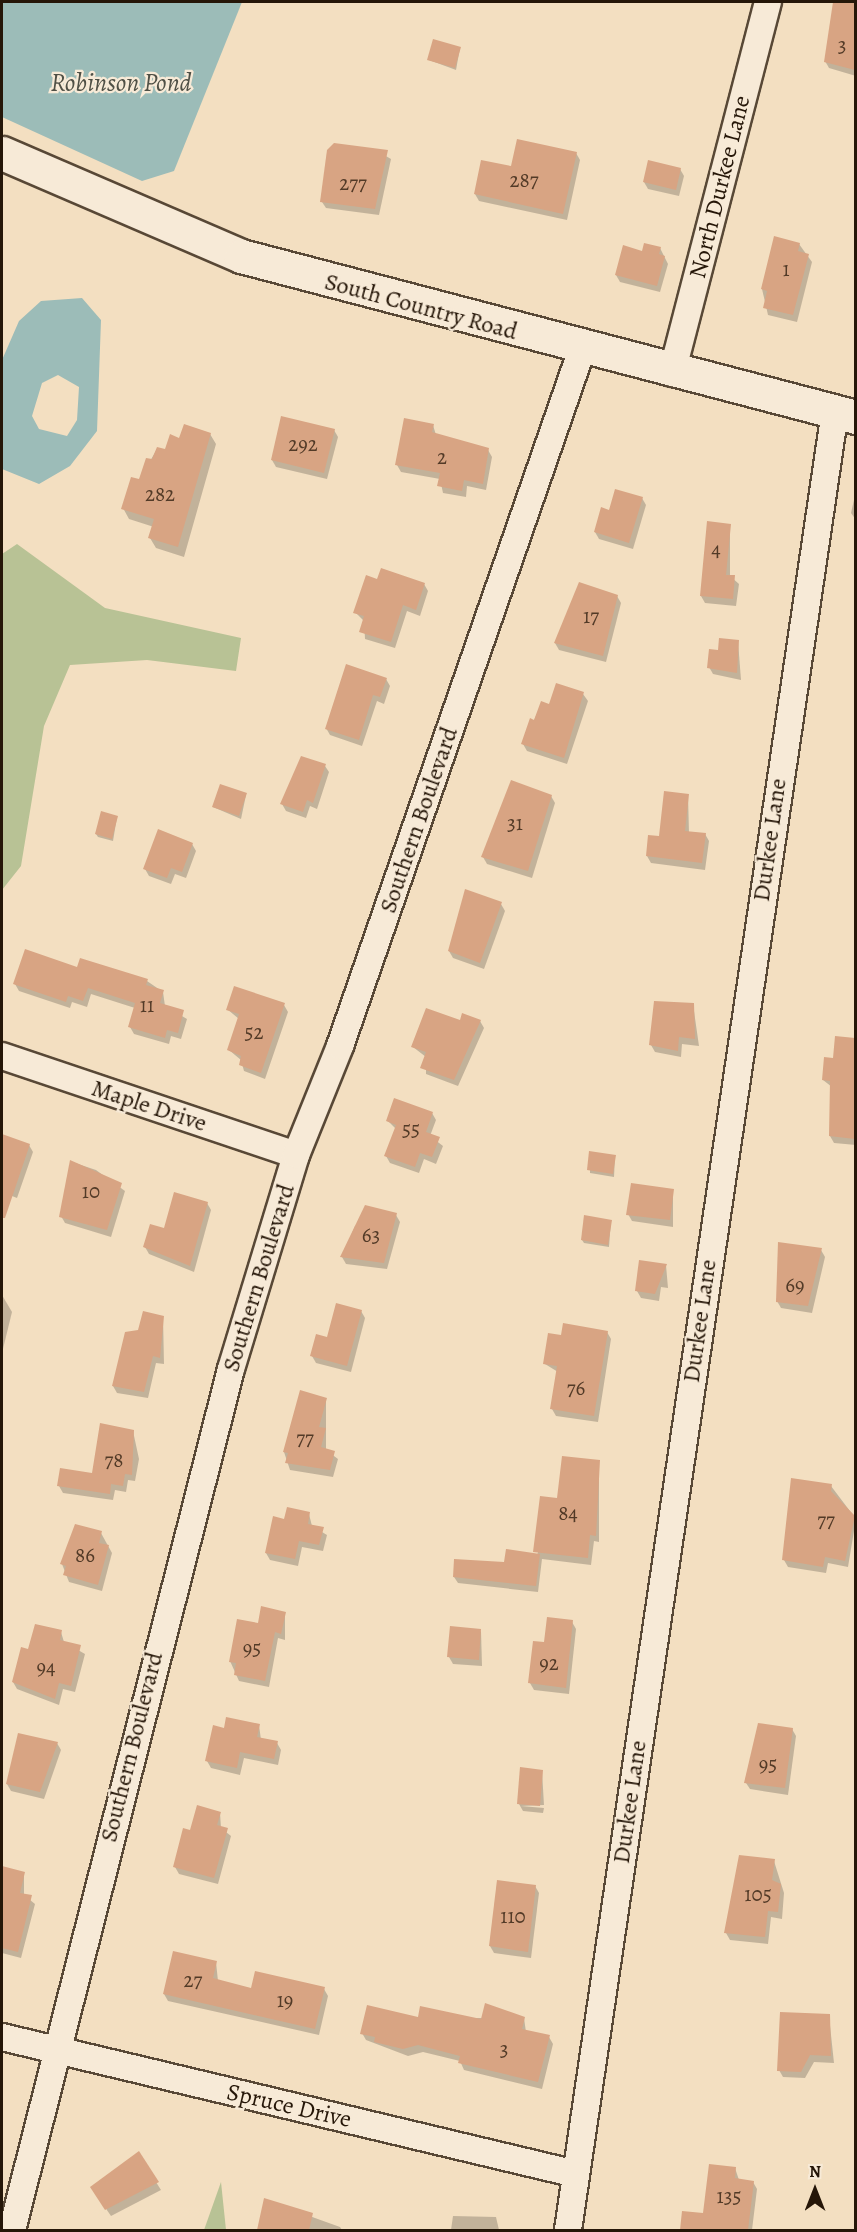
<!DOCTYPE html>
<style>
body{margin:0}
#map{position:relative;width:857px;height:2232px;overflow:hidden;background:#f3dfc1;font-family:Alegreya,serif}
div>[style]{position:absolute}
.green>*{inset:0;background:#b8c295}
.water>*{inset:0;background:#9cbcb8}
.shadow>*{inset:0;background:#0003}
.building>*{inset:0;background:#d8a483}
.roads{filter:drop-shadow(2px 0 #584836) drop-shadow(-2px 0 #584836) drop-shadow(0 2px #584836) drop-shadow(0 -2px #584836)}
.minor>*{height:26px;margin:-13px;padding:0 13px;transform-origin:13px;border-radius:13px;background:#f7ead7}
.secondary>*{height:33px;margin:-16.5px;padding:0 16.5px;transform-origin:16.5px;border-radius:16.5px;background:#f7ead7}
span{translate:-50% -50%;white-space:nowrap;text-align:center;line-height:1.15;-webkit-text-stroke:4.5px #f7ead7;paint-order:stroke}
.number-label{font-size:21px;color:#523a27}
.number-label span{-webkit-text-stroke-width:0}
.street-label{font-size:24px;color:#251608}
.water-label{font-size:26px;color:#4f5046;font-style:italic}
.frame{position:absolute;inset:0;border:3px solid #251608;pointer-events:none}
.north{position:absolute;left:785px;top:2160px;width:60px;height:60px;-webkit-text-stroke:4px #f7ead7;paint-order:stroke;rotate:0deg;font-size:16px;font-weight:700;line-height:24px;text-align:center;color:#251608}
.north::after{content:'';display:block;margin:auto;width:21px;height:27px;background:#251608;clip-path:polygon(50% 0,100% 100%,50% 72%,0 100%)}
</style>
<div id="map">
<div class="green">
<i style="clip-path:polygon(17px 544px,105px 608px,241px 638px,236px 671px,147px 660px,70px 665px,44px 726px,21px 866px,2px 890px,2px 554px)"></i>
<i style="clip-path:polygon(221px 2182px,226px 2230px,204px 2230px)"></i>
</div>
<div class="water">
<i style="clip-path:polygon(2px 2px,242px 2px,174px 171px,142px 181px,2px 117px)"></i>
<i style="clip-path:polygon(evenodd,82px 298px,101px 320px,97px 431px,70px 466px,39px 484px,2px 469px,2px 360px,19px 321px,41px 301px,82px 298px,58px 375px,79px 387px,77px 420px,67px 436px,39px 429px,32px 416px,42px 383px,58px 375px)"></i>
</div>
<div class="shadow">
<i style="clip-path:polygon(835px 2px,856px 2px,856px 76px,829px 68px,825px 61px)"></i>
<i style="clip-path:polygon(460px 48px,456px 70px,429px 60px)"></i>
<i style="clip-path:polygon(372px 148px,391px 159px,379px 215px,326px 208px,322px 202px)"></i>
<i style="clip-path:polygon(576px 153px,580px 160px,567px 220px,479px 201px,475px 194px,512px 168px)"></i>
<i style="clip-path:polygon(680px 169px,684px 176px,679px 196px,648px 189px,644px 182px)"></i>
<i style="clip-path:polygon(799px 244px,812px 262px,797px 322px,768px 315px,762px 289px)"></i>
<i style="clip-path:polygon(660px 248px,668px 264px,660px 292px,620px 282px,616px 275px,643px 252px)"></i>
<i style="clip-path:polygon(433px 425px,436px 435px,488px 450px,492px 457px,486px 490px,467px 486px,466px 497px,443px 493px,440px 479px,401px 472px,397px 465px)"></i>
<i style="clip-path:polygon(334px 430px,338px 437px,327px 479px,276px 467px,272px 460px)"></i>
<i style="clip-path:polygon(210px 434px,216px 444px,184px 557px,156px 548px,150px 538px,154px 527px,129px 519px,123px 508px,157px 449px,166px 451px,180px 439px)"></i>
<i style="clip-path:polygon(856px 491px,856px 520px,851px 513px)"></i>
<i style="clip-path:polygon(642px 498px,646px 505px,633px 549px,599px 539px,595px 532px)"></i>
<i style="clip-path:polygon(730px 525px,730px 576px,739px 584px,736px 606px,705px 603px,701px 596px)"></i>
<i style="clip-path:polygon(378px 581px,424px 584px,428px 591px,420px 616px,407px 611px,395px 648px,365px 639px,364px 621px,355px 612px)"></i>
<i style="clip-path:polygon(617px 596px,621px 603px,606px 662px,559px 650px,555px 643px)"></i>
<i style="clip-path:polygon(738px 641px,741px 680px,713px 674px,709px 667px,719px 652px)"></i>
<i style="clip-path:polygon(386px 679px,390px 686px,384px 704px,377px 701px,362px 746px,330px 735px,326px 728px)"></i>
<i style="clip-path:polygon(583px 694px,588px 701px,567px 764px,527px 751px,523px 744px,542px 703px,550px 706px)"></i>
<i style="clip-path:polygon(325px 766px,329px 772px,317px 809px,310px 806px,306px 818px,286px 811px,282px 804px)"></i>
<i style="clip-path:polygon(246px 795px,241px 819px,213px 807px)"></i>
<i style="clip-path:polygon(688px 795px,689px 833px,705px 834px,709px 841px,705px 870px,651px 863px,647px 856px)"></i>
<i style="clip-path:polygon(551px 796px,555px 803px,532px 878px,487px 864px,483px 857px)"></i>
<i style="clip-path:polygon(117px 817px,113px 841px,98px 837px,96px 834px)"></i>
<i style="clip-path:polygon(192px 844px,196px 851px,186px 878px,175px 874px,171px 884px,149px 876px,145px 869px)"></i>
<i style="clip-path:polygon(501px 904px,505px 911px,484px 969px,453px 958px,449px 951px)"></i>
<i style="clip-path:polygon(78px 969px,147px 981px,163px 992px,165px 1006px,187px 1019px,181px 1039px,171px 1036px,169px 1044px,134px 1034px,130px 1027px,135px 1008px,91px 994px,87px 1007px,72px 1002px,70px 1008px,19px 991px,15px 984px)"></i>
<i style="clip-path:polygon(693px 1004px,699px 1046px,682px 1044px,681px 1057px,655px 1052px,651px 1045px)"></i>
<i style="clip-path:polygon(284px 1005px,288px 1012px,265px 1079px,244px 1071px,241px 1060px,229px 1050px,239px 1019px,227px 1009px)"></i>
<i style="clip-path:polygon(480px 1021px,484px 1028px,458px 1086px,426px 1074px,426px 1057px,413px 1047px,461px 1022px)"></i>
<i style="clip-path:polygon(836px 1037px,856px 1040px,856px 1145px,834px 1143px,830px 1136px,832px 1087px,823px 1080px,834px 1059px)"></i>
<i style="clip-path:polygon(432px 1113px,436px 1120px,430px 1136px,443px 1146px,436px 1164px,424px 1159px,419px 1173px,390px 1163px,386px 1156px,396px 1129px,388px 1121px)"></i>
<i style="clip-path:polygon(2px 1135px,29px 1145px,33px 1152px,17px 1198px,2px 1192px)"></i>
<i style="clip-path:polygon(590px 1153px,615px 1156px,614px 1177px,590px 1173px)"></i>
<i style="clip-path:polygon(72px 1162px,96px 1170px,125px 1191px,111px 1237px,65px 1223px,61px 1216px)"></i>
<i style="clip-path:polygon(673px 1190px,673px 1227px,632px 1221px,628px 1214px)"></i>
<i style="clip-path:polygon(207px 1203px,211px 1210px,194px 1272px,149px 1254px,145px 1247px)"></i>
<i style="clip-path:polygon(396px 1215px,400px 1222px,387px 1269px,346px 1264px,342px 1257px,355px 1226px)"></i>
<i style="clip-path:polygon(611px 1221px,609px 1247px,584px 1243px,582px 1240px)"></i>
<i style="clip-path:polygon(821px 1250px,825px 1257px,812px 1313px,781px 1308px,777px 1301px)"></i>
<i style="clip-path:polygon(666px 1265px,668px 1288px,661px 1287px,659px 1301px,641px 1298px,637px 1291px)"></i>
<i style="clip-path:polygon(2px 1295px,12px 1312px,2px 1353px)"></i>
<i style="clip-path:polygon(361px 1311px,365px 1318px,351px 1372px,316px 1363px,312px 1356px)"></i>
<i style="clip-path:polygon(163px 1317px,164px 1364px,156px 1363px,148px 1398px,117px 1393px,113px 1386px,140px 1332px)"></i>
<i style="clip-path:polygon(607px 1332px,611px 1339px,598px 1422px,556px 1416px,552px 1409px,558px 1372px,545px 1364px,562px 1337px)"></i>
<i style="clip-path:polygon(326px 1399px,326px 1450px,338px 1459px,333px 1477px,290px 1470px,284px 1452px)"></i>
<i style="clip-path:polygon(133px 1431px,139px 1459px,135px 1481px,128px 1480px,126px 1492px,115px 1490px,113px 1500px,63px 1493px,59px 1486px,93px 1475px)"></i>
<i style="clip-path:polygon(599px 1461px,599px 1542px,594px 1541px,591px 1565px,542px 1559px,538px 1592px,458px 1583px,454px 1577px,537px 1555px,558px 1500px)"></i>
<i style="clip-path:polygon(831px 1486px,856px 1519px,848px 1567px,828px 1563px,826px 1573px,788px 1567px,784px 1560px)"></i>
<i style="clip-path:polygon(309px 1514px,312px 1526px,327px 1535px,323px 1551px,302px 1547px,298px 1566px,270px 1560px,266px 1553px,285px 1520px)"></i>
<i style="clip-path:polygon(101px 1533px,112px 1553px,102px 1591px,69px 1582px,62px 1564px)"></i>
<i style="clip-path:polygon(285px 1613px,285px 1640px,278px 1638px,269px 1687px,239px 1681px,230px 1661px,259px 1625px)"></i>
<i style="clip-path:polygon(572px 1622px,576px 1629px,569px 1694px,534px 1690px,530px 1683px,545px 1644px)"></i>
<i style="clip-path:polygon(481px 1631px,482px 1666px,453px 1664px,449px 1657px)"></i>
<i style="clip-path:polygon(61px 1632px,64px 1642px,85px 1654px,75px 1692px,63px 1689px,59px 1705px,17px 1689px,13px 1682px,29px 1651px)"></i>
<i style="clip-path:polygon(259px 1725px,261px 1740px,277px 1743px,281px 1750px,278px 1765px,244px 1758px,240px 1775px,211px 1768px,207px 1761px,225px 1730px)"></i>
<i style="clip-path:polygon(792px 1729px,796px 1736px,788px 1795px,750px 1789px,746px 1783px)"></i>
<i style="clip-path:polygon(57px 1743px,61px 1750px,44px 1799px,11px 1791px,7px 1784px)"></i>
<i style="clip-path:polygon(542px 1771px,544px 1805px,521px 1806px,544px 1808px,543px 1813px,523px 1811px,519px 1804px)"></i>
<i style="clip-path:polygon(220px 1813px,221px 1828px,231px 1836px,218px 1884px,179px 1874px,175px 1867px,191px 1831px)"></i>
<i style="clip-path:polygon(774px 1861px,784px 1893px,782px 1919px,771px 1917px,768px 1944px,730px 1940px,726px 1933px)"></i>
<i style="clip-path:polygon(2px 1868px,24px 1873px,24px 1895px,35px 1904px,21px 1958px,2px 1953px)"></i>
<i style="clip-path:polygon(535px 1886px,539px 1893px,531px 1958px,494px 1953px,490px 1946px)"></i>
<i style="clip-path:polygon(216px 1962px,218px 1981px,253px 1989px,324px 1989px,328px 1996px,319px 2035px,168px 2001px,164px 1994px)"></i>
<i style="clip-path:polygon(829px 2016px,834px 2063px,814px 2062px,805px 2078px,783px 2077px,779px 2070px)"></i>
<i style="clip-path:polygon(419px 2018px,524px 2018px,526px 2032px,549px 2037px,553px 2044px,542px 2089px,464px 2070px,460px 2061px,423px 2052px,408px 2056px,366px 2040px,362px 2033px)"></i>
<i style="clip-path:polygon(138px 2153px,161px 2190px,111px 2216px,96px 2194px)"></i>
<i style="clip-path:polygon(735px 2168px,739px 2180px,753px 2182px,757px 2189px,752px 2230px,682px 2230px,684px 2213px,705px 2215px)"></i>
<i style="clip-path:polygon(265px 2200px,340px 2227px,342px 2230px,259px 2230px)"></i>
<i style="clip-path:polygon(453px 2216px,496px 2217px,499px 2230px,451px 2230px)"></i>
</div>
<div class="building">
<i style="clip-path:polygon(833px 2px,855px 2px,855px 70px,824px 62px)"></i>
<i style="clip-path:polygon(433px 39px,461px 47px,455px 68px,427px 60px)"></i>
<i style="clip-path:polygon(517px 139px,577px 152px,563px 214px,474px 194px,481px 160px,511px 166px)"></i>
<i style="clip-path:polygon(334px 143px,388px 150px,375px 209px,320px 202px,327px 150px)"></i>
<i style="clip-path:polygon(648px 160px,681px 168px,676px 190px,643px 182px)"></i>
<i style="clip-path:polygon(774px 236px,800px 243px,798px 251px,809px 254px,793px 315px,763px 308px,767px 291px,761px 289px)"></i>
<i style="clip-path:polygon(644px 243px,661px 247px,659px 254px,665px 256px,657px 286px,615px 275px,623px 245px,642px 251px)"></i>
<i style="clip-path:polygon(281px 416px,335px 429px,324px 473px,271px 460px)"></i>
<i style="clip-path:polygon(404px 418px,434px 424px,432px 432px,489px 448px,483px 484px,464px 480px,462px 491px,437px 486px,440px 473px,395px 465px)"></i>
<i style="clip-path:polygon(184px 424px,211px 433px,178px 547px,148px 538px,154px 519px,121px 509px,131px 477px,139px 479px,146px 458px,152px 459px,157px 447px,165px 449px,170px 434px,179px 438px)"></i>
<i style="clip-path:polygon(615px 489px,643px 497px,629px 543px,594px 532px,601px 507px,609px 510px)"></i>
<i style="clip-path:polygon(707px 521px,731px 524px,726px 575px,735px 575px,733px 599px,700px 596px)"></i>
<i style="clip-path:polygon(381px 568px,425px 583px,416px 610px,403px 605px,391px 642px,359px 632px,364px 616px,353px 613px,366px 575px,377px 579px)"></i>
<i style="clip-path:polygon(579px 582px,618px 595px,603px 656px,554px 643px)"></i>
<i style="clip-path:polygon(719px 638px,739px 640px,737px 673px,707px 668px,709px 649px,718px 650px)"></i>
<i style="clip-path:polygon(346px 664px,387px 678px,380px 697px,373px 695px,359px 740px,325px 729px)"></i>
<i style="clip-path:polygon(556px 683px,584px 692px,564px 758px,521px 744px,530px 718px,534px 720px,541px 701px,549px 704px)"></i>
<i style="clip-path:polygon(301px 756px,326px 764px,313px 803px,307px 800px,303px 812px,280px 804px)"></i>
<i style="clip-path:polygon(511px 780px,552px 795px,528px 871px,481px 857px)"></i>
<i style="clip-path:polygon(220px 784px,247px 793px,239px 816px,212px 807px)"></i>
<i style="clip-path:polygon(664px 791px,689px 794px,685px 831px,706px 833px,702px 863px,646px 856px,648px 835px,659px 836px)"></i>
<i style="clip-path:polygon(101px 811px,118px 816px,112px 839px,95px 834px)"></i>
<i style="clip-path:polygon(158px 829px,193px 843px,182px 872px,171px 868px,167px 878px,143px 869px)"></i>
<i style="clip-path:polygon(465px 889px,502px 902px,480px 963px,448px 951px)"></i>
<i style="clip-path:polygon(25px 949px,77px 967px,80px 958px,148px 979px,146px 985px,164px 990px,160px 1003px,184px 1010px,178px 1033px,167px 1030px,165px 1038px,128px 1027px,135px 1003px,88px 988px,83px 1001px,68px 996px,66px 1002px,13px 984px)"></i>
<i style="clip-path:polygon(234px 986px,285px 1003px,261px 1073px,239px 1065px,241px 1056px,227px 1050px,239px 1014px,226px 1010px)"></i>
<i style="clip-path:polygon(654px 1001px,694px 1003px,695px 1039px,679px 1037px,678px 1051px,649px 1045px)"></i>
<i style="clip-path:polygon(426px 1008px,460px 1020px,462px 1013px,481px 1020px,454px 1080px,420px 1068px,426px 1052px,411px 1047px)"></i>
<i style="clip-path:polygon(835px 1036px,855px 1038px,855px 1139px,829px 1136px,830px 1081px,822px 1080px,824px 1057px,833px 1058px)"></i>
<i style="clip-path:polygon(394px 1098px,433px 1112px,426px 1132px,440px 1137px,432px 1157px,420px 1153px,415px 1167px,384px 1156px,396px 1125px,386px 1121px)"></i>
<i style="clip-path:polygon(2px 1134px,30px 1144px,5px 1218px,2px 1218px)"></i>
<i style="clip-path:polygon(589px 1151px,616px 1155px,613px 1174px,587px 1170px)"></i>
<i style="clip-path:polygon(70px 1160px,122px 1183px,107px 1230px,59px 1217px)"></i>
<i style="clip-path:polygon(631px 1183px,674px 1189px,670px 1220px,626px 1215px)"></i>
<i style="clip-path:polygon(174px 1192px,208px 1202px,190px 1266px,143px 1247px,150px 1224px,164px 1228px)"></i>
<i style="clip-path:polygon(365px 1205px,397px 1213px,384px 1263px,340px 1257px)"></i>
<i style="clip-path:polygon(584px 1215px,612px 1220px,608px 1245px,581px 1240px)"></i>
<i style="clip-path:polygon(778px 1242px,822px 1248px,808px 1306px,776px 1302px)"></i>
<i style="clip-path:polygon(639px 1260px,667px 1264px,655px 1294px,635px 1291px)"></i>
<i style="clip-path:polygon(336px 1303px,362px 1310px,347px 1366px,310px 1356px,316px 1334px,327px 1337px)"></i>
<i style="clip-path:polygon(143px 1311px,164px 1316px,160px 1358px,153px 1356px,144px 1392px,112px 1386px,125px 1332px,138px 1330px)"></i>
<i style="clip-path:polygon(563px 1323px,608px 1331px,594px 1416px,550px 1409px,557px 1366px,543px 1364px,548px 1333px,561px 1335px)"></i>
<i style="clip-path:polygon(300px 1390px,327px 1398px,319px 1427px,326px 1428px,321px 1447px,335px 1451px,330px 1470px,285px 1463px,288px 1453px,283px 1452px)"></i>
<i style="clip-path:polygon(100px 1423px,134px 1430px,132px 1475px,125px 1474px,123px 1486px,111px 1484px,110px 1494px,57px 1486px,60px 1468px,92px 1473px)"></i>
<i style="clip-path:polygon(562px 1456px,600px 1460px,596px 1536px,590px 1535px,588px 1558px,533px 1552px,540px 1496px,557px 1498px)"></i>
<i style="clip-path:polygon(791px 1478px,832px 1484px,831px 1491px,855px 1516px,845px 1561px,825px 1557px,823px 1567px,782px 1560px)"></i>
<i style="clip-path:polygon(287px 1507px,310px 1512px,308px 1524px,324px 1527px,319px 1545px,299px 1541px,295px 1559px,265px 1553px,273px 1516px,284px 1519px)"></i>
<i style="clip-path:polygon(75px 1524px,102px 1531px,99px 1543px,109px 1545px,98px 1585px,63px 1575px,66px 1566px,60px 1564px)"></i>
<i style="clip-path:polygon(506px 1549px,540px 1554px,536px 1586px,453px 1577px,454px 1559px,504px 1562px)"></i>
<i style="clip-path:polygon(261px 1606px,286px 1612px,281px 1634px,275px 1632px,265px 1681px,234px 1675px,236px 1663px,229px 1662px,237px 1619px,258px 1623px)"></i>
<i style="clip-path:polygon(547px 1617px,573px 1620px,566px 1688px,528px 1683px,533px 1641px,544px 1642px)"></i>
<i style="clip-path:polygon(35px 1624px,62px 1630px,60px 1640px,81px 1645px,71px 1686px,59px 1683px,55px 1699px,12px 1682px,21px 1647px,28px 1649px)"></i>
<i style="clip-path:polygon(450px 1626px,481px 1629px,479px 1660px,447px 1657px)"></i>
<i style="clip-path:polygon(226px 1717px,260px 1724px,257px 1737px,278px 1741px,274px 1759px,240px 1752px,237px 1768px,205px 1761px,213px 1725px,224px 1728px)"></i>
<i style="clip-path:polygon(758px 1723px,793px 1728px,785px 1788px,744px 1783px)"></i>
<i style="clip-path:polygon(18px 1733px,58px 1742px,40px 1792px,6px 1784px)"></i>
<i style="clip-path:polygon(520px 1767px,543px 1770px,540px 1806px,517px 1804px)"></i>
<i style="clip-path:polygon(197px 1805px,221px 1812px,217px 1825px,228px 1828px,214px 1878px,173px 1867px,183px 1828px,190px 1830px)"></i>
<i style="clip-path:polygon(739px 1855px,775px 1859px,772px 1880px,781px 1884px,778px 1912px,768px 1911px,765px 1937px,724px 1933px)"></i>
<i style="clip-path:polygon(2px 1866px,25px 1872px,20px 1893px,32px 1895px,18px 1952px,2px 1948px)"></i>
<i style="clip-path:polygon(497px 1880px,536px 1885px,528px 1952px,489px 1946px)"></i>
<i style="clip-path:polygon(173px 1951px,217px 1961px,213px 1978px,251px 1988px,255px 1971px,325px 1987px,315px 2029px,163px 1994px)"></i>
<i style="clip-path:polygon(485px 2003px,525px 2017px,522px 2029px,550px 2035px,538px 2082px,458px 2063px,460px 2056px,418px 2045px,403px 2049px,374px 2042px,375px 2037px,360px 2034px,367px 2005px,418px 2017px,420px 2006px,481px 2019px)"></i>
<i style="clip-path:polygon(780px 2012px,830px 2014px,831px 2056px,810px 2055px,801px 2072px,777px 2071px)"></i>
<i style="clip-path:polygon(139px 2151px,159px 2182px,105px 2210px,90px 2187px)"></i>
<i style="clip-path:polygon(709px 2164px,736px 2167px,735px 2178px,754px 2181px,748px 2230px,680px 2230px,682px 2211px,703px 2213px)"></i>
<i style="clip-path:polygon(264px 2198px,313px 2213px,309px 2230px,257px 2230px)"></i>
</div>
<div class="roads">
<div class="minor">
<i style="left:672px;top:373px;width:383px;rotate:-75.5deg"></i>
<i style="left:2px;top:1056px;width:310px;rotate:18.6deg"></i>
<i style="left:2px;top:2037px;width:590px;rotate:13.42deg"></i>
<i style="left:12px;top:2230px;width:888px;rotate:-75.73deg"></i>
<i style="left:231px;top:1369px;width:224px;rotate:-73.1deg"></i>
<i style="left:296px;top:1155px;width:118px;rotate:-68deg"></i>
<i style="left:340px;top:1046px;width:738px;rotate:-70.85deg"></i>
<i style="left:568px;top:2230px;width:1838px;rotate:-81.65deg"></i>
</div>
<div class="secondary">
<i style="left:2px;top:153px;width:260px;rotate:23.3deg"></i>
<i style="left:241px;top:256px;width:636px;rotate:14.67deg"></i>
</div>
</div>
<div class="number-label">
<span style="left:842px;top:45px">3</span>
<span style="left:524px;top:180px">287</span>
<span style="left:353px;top:183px">277</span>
<span style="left:786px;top:269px">1</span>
<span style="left:303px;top:444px">292</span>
<span style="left:442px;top:457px">2</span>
<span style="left:160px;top:494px">282</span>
<span style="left:716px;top:549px">4</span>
<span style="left:591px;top:616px">17</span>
<span style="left:515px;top:823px">31</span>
<span style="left:147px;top:1005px">11</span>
<span style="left:254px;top:1032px">52</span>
<span style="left:411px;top:1129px">55</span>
<span style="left:91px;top:1191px">10</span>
<span style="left:371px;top:1235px">63</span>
<span style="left:795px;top:1285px">69</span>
<span style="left:576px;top:1388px">76</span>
<span style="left:305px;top:1438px">77</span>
<span style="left:114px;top:1460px">78</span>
<span style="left:568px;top:1513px">84</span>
<span style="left:826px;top:1520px">77</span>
<span style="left:85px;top:1555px">86</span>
<span style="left:252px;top:1648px">95</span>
<span style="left:549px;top:1663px">92</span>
<span style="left:46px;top:1667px">94</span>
<span style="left:768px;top:1764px">95</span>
<span style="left:758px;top:1894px">105</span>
<span style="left:513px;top:1916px">110</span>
<span style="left:193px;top:1980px">27</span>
<span style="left:285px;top:2000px">19</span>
<span style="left:504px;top:2049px">3</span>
<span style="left:729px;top:2196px">135</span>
</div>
<div class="street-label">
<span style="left:720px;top:187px;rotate:-76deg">North Durkee Lane</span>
<span style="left:421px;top:307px;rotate:15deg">South Country Road</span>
<span style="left:419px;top:820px;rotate:-71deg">Southern Boulevard</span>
<span style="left:770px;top:840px;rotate:-82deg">Durkee Lane</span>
<span style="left:149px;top:1106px;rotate:18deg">Maple Drive</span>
<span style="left:259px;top:1278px;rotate:-73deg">Southern Boulevard</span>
<span style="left:700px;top:1321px;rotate:-82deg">Durkee Lane</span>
<span style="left:132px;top:1747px;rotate:-76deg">Southern Boulevard</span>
<span style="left:630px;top:1802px;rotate:-82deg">Durkee Lane</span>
<span style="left:289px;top:2106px;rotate:13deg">Spruce Drive</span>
</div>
<div class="water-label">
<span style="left:121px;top:83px">Robinson Pond</span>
</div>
<div class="frame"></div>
<div class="north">N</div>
</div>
